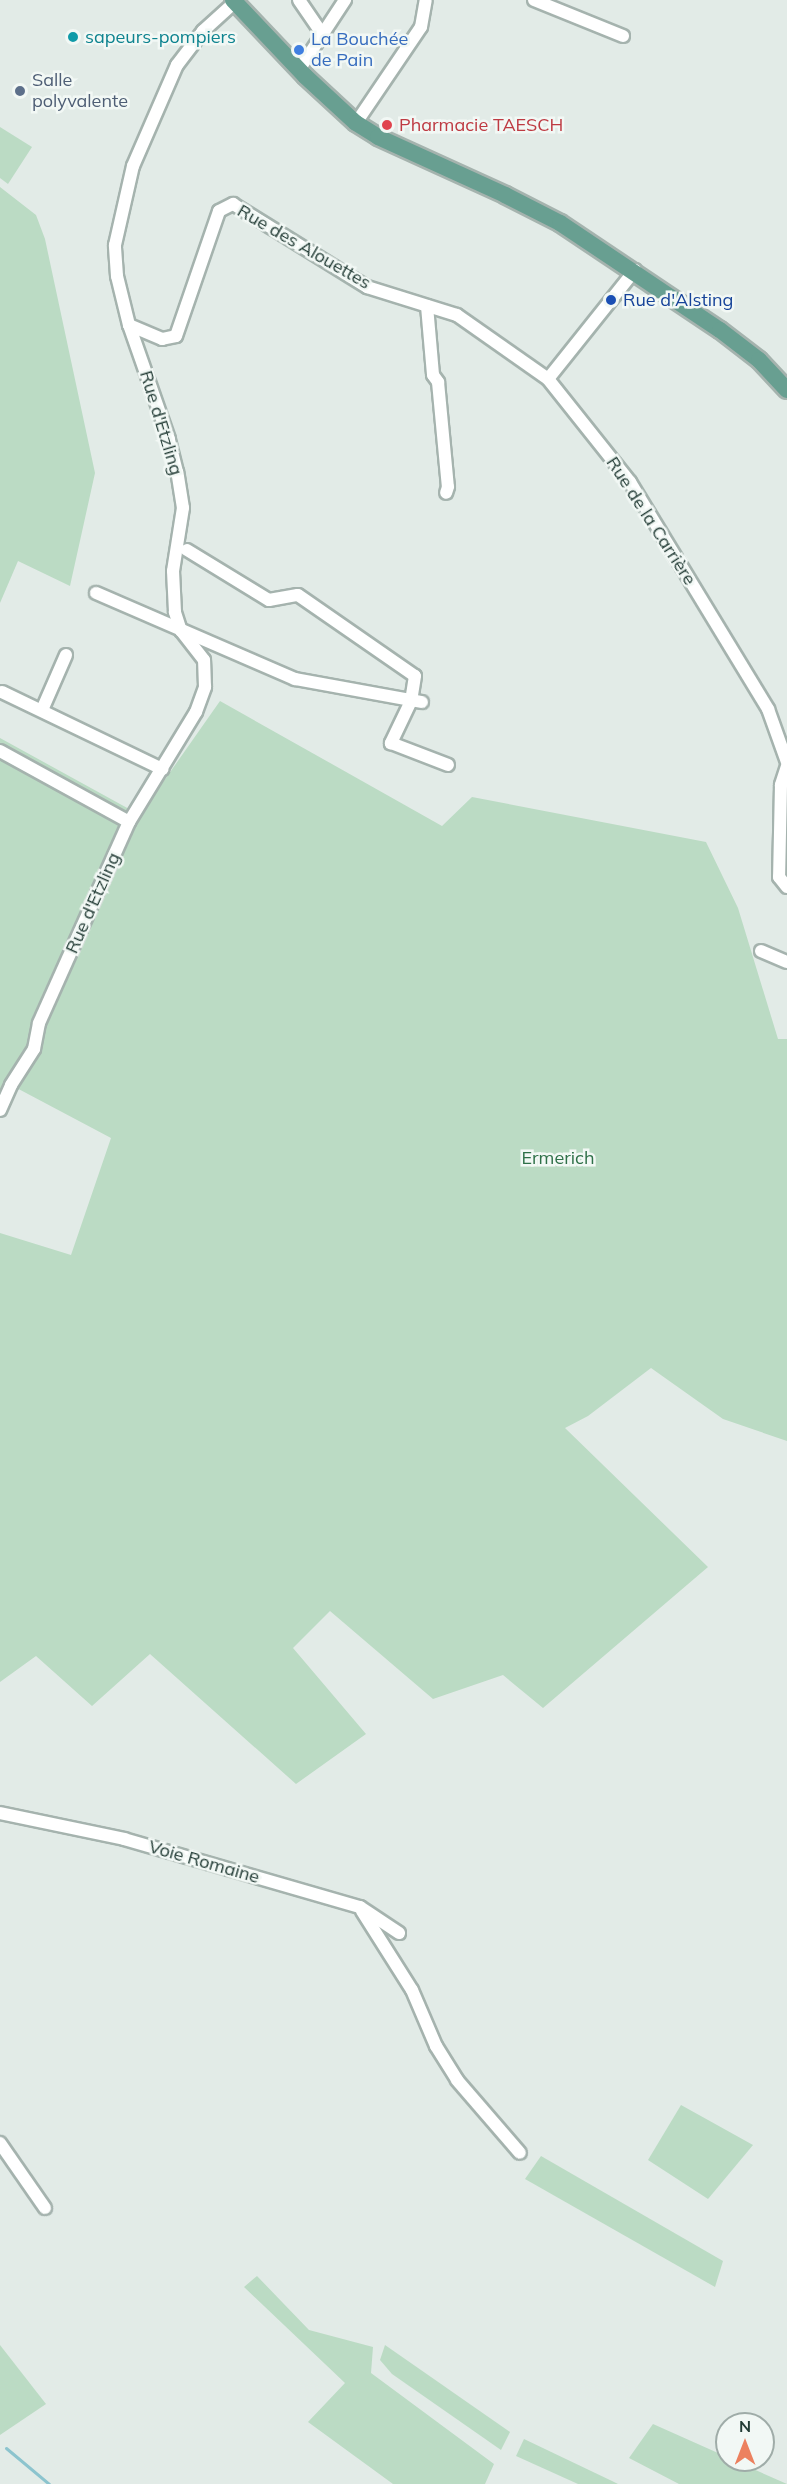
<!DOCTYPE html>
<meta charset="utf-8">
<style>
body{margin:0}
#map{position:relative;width:787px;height:2484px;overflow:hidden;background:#e2ebe7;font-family:Mulish,sans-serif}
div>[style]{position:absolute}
.green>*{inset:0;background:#bbdbc4}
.stream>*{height:3px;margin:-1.5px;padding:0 1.5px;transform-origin:1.5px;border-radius:1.5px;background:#8cc4ce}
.roads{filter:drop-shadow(2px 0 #a5b3ae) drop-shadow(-2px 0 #a5b3ae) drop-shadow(0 2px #a5b3ae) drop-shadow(0 -2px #a5b3ae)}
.minor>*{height:12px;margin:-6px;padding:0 6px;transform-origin:6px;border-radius:6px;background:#fff}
.major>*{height:16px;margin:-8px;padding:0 8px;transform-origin:8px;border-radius:8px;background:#689f91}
.dots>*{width:16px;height:16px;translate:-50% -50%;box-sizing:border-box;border:3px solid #f2f8f5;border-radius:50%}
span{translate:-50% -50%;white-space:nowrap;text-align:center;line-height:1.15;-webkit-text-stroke:5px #f2f8f5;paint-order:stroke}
.culture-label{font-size:18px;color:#0d838f}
.left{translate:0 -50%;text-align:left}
.shop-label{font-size:18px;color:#366cbe}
.service-label{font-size:18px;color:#4e5e75}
.health-label{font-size:18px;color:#be3a42}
.street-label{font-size:18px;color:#223b35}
.transit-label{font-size:18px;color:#164399}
.park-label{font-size:18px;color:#2e7048}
.north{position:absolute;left:715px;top:2412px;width:60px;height:60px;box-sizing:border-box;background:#f2f8f5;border:2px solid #9faca8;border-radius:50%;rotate:0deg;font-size:16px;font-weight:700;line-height:24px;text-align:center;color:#223b35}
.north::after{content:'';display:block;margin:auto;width:21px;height:27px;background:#ec815f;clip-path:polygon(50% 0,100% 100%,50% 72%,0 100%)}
</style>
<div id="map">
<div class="green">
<i style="clip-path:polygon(0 127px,32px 147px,8px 184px,0 178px)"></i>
<i style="clip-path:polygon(0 187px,36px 215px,45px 239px,95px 473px,70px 586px,18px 561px,0 603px)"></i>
<i style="clip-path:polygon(220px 701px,442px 826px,472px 797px,706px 842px,738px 908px,778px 1039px,787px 1039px,787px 1441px,723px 1419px,651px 1368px,588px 1416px,565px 1428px,708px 1567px,543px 1708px,503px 1675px,433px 1699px,330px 1611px,293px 1648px,366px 1734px,296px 1784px,150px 1654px,92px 1706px,36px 1656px,0 1682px,0 1233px,71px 1255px,111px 1138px,11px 1085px,0 1110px,0 738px,140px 815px)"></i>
<i style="clip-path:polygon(681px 2105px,753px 2145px,708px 2199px,648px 2160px)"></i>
<i style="clip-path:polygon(541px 2156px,723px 2261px,715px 2287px,525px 2179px)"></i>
<i style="clip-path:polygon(257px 2276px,309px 2330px,373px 2347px,371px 2373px,494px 2464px,485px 2484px,393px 2484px,308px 2422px,345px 2383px,244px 2287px)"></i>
<i style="clip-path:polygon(0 2345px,46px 2404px,0 2435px)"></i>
<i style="clip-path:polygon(385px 2345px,510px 2432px,501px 2450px,392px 2374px,380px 2360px)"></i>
<i style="clip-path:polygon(653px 2424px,727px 2457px,727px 2460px,733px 2460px,787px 2484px,679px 2484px,629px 2458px)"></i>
<i style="clip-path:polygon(524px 2439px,612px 2481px,618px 2484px,578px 2484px,516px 2456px)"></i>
</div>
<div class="stream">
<i style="left:6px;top:2448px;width:56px;rotate:39.9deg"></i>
</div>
<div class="roads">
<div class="minor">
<i style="left:299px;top:0;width:42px;rotate:55.6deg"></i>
<i style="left:534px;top:0;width:96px;rotate:22deg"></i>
<i style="left:299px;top:70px;width:84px;rotate:-56.7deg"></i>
<i style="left:356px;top:123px;width:116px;rotate:-55.9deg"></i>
<i style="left:421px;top:27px;width:27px;rotate:-80deg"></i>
<i style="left:635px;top:270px;width:139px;rotate:128.6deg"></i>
<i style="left:548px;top:379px;width:132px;rotate:51.5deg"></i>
<i style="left:630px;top:482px;width:266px;rotate:58.7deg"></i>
<i style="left:768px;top:709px;width:56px;rotate:70.3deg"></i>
<i style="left:427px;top:306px;width:69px;rotate:85deg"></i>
<i style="left:433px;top:375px;width:9px;rotate:54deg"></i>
<i style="left:438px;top:382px;width:105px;rotate:84.6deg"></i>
<i style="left:448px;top:487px;width:6px;rotate:108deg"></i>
<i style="left:129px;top:325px;width:36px;rotate:23deg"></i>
<i style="left:162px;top:339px;width:14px;rotate:-12deg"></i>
<i style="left:176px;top:336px;width:132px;rotate:-71deg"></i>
<i style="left:219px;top:211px;width:16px;rotate:-27deg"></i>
<i style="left:233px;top:204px;width:158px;rotate:31.8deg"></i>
<i style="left:367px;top:287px;width:94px;rotate:17.3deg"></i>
<i style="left:457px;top:315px;width:111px;rotate:35.1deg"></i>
<i style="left:187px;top:550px;width:96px;rotate:31.4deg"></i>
<i style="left:269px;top:600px;width:29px;rotate:-10deg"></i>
<i style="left:298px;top:595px;width:142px;rotate:34.7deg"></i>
<i style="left:415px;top:676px;width:25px;rotate:99deg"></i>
<i style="left:411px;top:701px;width:47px;rotate:115.5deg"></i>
<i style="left:391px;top:743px;width:61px;rotate:21.1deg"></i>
<i style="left:96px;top:593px;width:217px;rotate:23.4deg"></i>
<i style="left:295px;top:679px;width:129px;rotate:10.3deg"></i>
<i style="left:2px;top:692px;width:178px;rotate:25.7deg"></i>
<i style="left:42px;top:710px;width:60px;rotate:-66.4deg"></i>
<i style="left:0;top:751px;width:147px;rotate:28.8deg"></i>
<i style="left:787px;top:766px;width:20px;rotate:108deg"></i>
<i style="left:781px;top:785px;width:92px;rotate:91.2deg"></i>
<i style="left:779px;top:877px;width:13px;rotate:51deg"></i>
<i style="left:761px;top:951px;width:28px;rotate:23deg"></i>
<i style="left:0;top:1110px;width:27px;rotate:-66deg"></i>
<i style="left:11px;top:1085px;width:43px;rotate:-57.4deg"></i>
<i style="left:34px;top:1049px;width:26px;rotate:-79deg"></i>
<i style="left:39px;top:1023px;width:220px;rotate:-65.9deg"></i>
<i style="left:129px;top:822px;width:129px;rotate:-58.7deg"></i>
<i style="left:196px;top:712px;width:27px;rotate:-70deg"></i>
<i style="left:205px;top:687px;width:27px;rotate:-92deg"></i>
<i style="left:204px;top:660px;width:37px;rotate:-128deg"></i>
<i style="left:181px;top:631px;width:20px;rotate:-108deg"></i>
<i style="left:175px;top:612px;width:41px;rotate:-92.8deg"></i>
<i style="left:173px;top:571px;width:64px;rotate:-81deg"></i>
<i style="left:183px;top:508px;width:36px;rotate:-99deg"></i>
<i style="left:177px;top:472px;width:34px;rotate:-104deg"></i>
<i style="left:169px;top:439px;width:121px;rotate:-109.3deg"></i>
<i style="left:129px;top:325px;width:50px;rotate:-103.8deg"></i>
<i style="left:117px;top:276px;width:31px;rotate:-94deg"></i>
<i style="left:115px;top:245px;width:81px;rotate:-77.2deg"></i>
<i style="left:133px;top:166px;width:110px;rotate:-66.5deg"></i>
<i style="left:177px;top:65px;width:43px;rotate:-52.6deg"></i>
<i style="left:203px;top:31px;width:43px;rotate:-42.2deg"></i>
<i style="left:0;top:1813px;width:127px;rotate:11.8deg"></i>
<i style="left:124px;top:1839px;width:246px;rotate:16.1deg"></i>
<i style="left:360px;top:1907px;width:47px;rotate:33.7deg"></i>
<i style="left:362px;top:1911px;width:93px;rotate:57.7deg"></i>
<i style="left:412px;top:1990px;width:61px;rotate:66.8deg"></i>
<i style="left:436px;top:2046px;width:40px;rotate:58deg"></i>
<i style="left:457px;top:2080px;width:96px;rotate:49.2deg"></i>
<i style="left:0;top:2143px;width:79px;rotate:55.3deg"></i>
</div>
<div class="major">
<i style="left:233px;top:0;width:105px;rotate:46.5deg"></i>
<i style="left:305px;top:76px;width:69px;rotate:42.7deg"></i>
<i style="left:356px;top:123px;width:26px;rotate:32deg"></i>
<i style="left:378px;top:137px;width:140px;rotate:24.5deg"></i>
<i style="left:505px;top:195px;width:62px;rotate:27deg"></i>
<i style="left:560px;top:223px;width:192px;rotate:33.8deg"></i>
<i style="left:720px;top:330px;width:49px;rotate:37.6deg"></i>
<i style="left:759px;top:360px;width:41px;rotate:47deg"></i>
</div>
</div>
<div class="dots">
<i style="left:73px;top:37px;background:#0f9aa8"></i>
<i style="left:299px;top:50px;background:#3f7fe0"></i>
<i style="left:20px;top:91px;background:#5c6f8a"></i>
<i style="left:387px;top:125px;background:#e0444e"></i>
<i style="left:611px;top:300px;background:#1a4fb4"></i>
</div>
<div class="culture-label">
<span class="left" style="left:85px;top:37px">sapeurs-pompiers</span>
</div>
<div class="shop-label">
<span class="left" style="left:311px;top:50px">La Bouchée<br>de Pain</span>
</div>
<div class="service-label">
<span class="left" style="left:32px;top:91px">Salle<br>polyvalente</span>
</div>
<div class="health-label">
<span class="left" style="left:399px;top:125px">Pharmacie TAESCH</span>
</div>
<div class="street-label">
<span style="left:304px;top:247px;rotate:30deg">Rue des Alouettes</span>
<span style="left:161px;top:423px;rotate:73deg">Rue d'Etzling</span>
<span style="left:651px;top:521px;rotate:57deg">Rue de la Carrière</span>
<span style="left:93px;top:903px;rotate:-66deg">Rue d'Etzling</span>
<span style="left:204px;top:1862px;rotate:16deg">Voie Romaine</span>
</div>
<div class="transit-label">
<span class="left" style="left:623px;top:300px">Rue d'Alsting</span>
</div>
<div class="park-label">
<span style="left:558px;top:1158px">Ermerich</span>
</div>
<div class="north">N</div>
</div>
